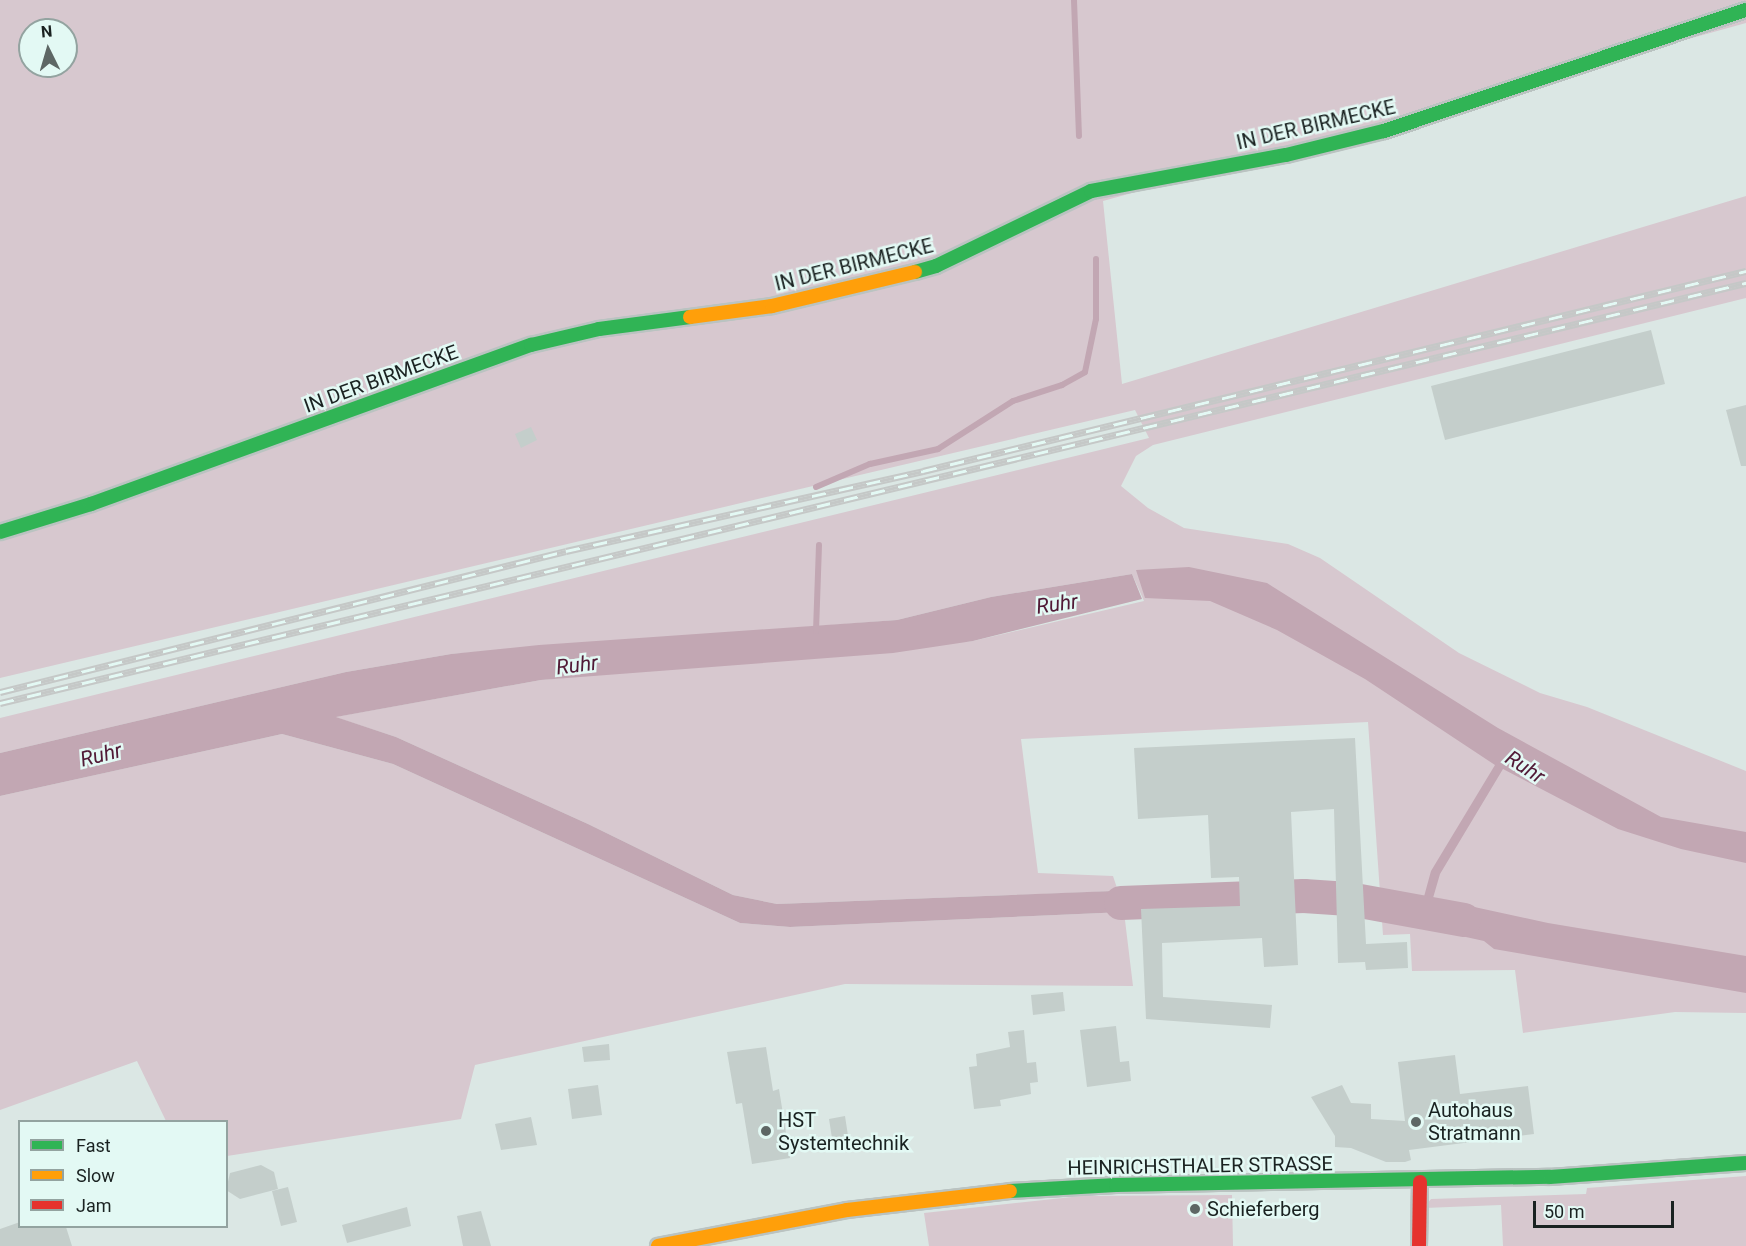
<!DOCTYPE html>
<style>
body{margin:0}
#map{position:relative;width:1746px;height:1246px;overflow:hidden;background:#dbe7e4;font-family:Roboto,sans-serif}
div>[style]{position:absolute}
.green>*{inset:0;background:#d7c8cf}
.water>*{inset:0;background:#c2a7b3}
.stream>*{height:6px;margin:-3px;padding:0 3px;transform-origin:3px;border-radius:3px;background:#c2a7b3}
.river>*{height:34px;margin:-17px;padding:0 17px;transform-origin:17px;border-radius:17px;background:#c2a7b3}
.building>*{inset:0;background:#c4cecb}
.roads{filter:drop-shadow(2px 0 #bac3c1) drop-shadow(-2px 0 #bac3c1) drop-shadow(0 2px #bac3c1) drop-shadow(0 -2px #bac3c1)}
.fast>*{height:14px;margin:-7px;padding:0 7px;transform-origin:7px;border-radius:7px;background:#30b455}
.slow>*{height:14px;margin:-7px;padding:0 7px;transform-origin:7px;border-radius:7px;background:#ff9f0a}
.jam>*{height:14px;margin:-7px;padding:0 7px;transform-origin:7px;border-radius:7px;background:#e5322d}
.rail>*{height:7px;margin-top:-3.5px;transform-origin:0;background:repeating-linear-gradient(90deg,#e3f9f4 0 14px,#c5c8c7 0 28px);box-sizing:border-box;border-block:2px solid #c5c8c7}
.dots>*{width:16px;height:16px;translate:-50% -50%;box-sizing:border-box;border:3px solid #e3f9f4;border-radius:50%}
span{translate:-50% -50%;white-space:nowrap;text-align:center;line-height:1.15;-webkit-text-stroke:5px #e3f9f4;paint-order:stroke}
.street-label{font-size:20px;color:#1a2221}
.poi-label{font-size:20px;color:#1a2221}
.left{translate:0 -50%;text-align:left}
.water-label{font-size:21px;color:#511a36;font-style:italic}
.legend{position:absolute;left:18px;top:1120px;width:210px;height:108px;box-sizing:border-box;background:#e3f9f4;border:2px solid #93a3a0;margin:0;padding:8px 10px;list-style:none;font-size:18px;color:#1a2221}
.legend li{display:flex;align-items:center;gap:12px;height:30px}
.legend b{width:30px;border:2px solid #93a3a0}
.north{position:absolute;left:18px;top:18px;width:60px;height:60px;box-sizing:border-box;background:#e3f9f4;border:2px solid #93a3a0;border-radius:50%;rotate:355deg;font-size:16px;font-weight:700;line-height:24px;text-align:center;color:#1a2221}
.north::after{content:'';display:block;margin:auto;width:21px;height:27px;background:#5e6765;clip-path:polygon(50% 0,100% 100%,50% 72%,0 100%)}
.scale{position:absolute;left:1533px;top:1201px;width:141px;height:27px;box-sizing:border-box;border:3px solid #1a2221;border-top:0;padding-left:8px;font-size:18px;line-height:21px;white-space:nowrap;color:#1a2221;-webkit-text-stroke:4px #e3f9f4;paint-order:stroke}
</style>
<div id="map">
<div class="green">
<i style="clip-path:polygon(evenodd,0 0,1746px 0,1746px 23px,1103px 201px,1122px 384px,1746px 196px,1746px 298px,1153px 445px,1136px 456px,1121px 486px,1148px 508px,1184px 528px,1288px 544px,1320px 558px,1459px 653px,1540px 693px,1587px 707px,1746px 771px,1746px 1013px,1675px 1012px,1523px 1033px,1515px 970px,1412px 971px,1410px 934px,1383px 935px,1368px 722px,1021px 739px,1038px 873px,1113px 876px,1118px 891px,777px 904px,733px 895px,588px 824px,396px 737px,335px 717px,541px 680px,973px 641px,1144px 601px,1132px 574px,991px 597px,897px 620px,451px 654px,346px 672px,0 753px,0 718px,1149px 438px,1135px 410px,0 678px,0 0,30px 30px,66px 30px,66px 66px,30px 66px,30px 30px)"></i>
<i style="clip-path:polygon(282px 734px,393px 764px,740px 923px,790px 927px,1124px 912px,1133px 986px,845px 984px,475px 1065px,461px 1119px,227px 1156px,226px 1122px,166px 1121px,137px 1061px,0 1110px,0 796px)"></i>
<i style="clip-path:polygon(1746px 1176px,1746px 1246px,1503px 1246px,1501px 1205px,1424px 1208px,1431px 1199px,1586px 1194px,1587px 1188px)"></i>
<i style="clip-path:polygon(1232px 1195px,1233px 1246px,929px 1246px,924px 1213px,1081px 1196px)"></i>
</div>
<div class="water">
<i style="clip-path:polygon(1189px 567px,1267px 583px,1498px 728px,1661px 817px,1746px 832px,1746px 863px,1681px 849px,1618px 829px,1503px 769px,1440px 874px,1433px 898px,1548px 923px,1746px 956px,1746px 993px,1494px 949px,1484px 941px,1416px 926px,1431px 871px,1495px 765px,1365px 679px,1277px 630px,1210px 601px,1145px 598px,1136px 570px)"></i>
<i style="clip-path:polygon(1132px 574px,1142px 599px,973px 641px,893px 653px,541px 680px,336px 717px,396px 737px,588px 824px,733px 895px,777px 904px,1165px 889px,1167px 906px,1124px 912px,790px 927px,740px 923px,393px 764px,282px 734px,0 796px,0 753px,346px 672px,451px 654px,539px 645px,897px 620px,991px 597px)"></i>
</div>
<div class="stream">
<i style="left:1074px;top:0;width:136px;rotate:87.9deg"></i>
<i style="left:816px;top:487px;width:59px;rotate:-23.1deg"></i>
<i style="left:870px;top:464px;width:70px;rotate:-12.4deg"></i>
<i style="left:938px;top:449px;width:89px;rotate:-32.6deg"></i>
<i style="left:1013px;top:401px;width:52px;rotate:-18.1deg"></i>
<i style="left:1062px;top:385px;width:26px;rotate:-29deg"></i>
<i style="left:1085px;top:372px;width:54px;rotate:-78.3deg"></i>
<i style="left:1096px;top:319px;width:60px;rotate:-90deg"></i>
<i style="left:816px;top:631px;width:86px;rotate:-88deg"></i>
</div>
<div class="river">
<i style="left:1121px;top:903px;width:183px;rotate:-2.2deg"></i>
<i style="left:1304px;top:896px;width:45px;rotate:3.8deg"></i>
<i style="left:1349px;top:899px;width:117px;rotate:10.3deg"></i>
</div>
<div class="building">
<i style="clip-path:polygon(1651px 330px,1665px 384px,1445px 440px,1431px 386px)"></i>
<i style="clip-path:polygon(1746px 405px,1746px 466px,1741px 466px,1726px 410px)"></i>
<i style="clip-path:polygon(531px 427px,537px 440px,521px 448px,515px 434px)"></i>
<i style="clip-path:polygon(1355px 738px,1366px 944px,1407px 942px,1408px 968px,1366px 970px,1365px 962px,1338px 963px,1334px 809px,1291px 812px,1298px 965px,1264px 967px,1262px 938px,1162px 943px,1163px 997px,1272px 1005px,1270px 1028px,1146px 1019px,1141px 909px,1240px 906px,1239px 877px,1211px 878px,1208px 815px,1138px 819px,1134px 748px)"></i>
<i style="clip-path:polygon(1063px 992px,1065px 1011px,1033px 1015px,1031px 995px)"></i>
<i style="clip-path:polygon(1116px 1026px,1120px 1062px,1129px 1061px,1131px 1081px,1087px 1087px,1080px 1030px)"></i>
<i style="clip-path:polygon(1024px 1030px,1027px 1063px,1036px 1062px,1038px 1082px,1030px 1083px,1031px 1094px,1000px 1100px,1001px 1106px,974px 1109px,969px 1067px,977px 1066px,976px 1054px,1010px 1047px,1008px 1032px)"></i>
<i style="clip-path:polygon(609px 1044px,610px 1060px,584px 1062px,582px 1047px)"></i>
<i style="clip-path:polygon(766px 1047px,773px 1091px,779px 1089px,790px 1158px,752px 1164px,742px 1103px,736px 1104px,727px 1052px)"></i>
<i style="clip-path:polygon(1455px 1055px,1460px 1094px,1528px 1086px,1534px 1134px,1409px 1150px,1411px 1160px,1405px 1162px,1386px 1162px,1351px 1148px,1335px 1147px,1335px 1136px,1311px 1097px,1342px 1085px,1351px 1103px,1371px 1104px,1371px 1119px,1405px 1121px,1398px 1062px)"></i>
<i style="clip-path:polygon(598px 1085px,602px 1115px,572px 1119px,568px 1089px)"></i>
<i style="clip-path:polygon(845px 1116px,850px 1149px,834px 1151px,829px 1119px)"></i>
<i style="clip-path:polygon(531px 1117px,537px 1145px,501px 1150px,495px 1124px)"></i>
<i style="clip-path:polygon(261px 1165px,274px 1172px,278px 1189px,240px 1199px,226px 1190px,230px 1173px)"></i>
<i style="clip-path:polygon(288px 1187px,297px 1222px,281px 1226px,272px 1191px)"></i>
<i style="clip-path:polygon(407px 1207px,411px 1226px,347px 1243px,342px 1225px)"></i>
<i style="clip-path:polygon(481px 1211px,491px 1246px,463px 1246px,457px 1216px)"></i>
<i style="clip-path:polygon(20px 1222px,20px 1227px,66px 1227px,72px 1246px,0 1246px,0 1229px)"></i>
</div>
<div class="roads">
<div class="fast">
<i style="left:915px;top:272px;width:22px;rotate:-16deg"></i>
<i style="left:936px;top:266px;width:172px;rotate:-25.8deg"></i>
<i style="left:1091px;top:191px;width:198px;rotate:-10.5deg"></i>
<i style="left:1286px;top:155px;width:101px;rotate:-13.8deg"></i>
<i style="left:1384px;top:131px;width:382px;rotate:-18.5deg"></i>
<i style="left:0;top:532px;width:95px;rotate:-17.1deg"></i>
<i style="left:91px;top:504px;width:468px;rotate:-19.9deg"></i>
<i style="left:531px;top:345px;width:70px;rotate:-13.2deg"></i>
<i style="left:599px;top:329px;width:92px;rotate:-7.5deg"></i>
<i style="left:1010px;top:1191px;width:106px;rotate:-3.2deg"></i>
<i style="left:1116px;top:1185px;width:434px;rotate:-1.1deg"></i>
<i style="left:1550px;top:1177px;width:196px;rotate:-4.1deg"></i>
</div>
<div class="slow">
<i style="left:690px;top:317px;width:83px;rotate:-7.6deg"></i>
<i style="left:772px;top:306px;width:147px;rotate:-13.4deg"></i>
<i style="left:658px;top:1246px;width:192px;rotate:-10.8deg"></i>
<i style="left:847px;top:1210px;width:164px;rotate:-6.6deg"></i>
</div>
<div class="jam">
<i style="left:1419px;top:1246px;width:64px;rotate:-89.1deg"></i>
</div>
</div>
<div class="rail">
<i style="left:0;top:692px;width:583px;rotate:-13.99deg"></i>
<i style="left:566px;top:551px;width:366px;rotate:-12.6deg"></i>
<i style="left:923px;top:471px;width:847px;rotate:-13.66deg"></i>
<i style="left:0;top:703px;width:1796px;rotate:-13.53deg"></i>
</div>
<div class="dots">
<i style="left:1416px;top:1122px;background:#5e6765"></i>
<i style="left:766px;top:1131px;background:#5e6765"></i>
<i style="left:1195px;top:1209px;background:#5e6765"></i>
</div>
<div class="street-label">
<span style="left:1316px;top:125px;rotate:-13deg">IN DER BIRMECKE</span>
<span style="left:854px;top:265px;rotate:-14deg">IN DER BIRMECKE</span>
<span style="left:381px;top:379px;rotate:-20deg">IN DER BIRMECKE</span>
<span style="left:1200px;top:1166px;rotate:-1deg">HEINRICHSTHALER STRASSE</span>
</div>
<div class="poi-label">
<span class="left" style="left:1428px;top:1122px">Autohaus<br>Stratmann</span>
<span class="left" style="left:778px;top:1132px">HST<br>Systemtechnik</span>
<span class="left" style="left:1207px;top:1209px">Schieferberg</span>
</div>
<div class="water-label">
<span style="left:1057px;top:604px;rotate:-8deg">Ruhr</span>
<span style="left:577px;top:665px;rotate:-7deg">Ruhr</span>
<span style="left:101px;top:755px;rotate:-14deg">Ruhr</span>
<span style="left:1525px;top:767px;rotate:33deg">Ruhr</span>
</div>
<ul class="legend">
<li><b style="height:8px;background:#30b455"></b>Fast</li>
<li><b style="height:8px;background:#ff9f0a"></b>Slow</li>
<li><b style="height:8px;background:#e5322d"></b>Jam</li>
</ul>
<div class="north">N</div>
<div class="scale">50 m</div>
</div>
